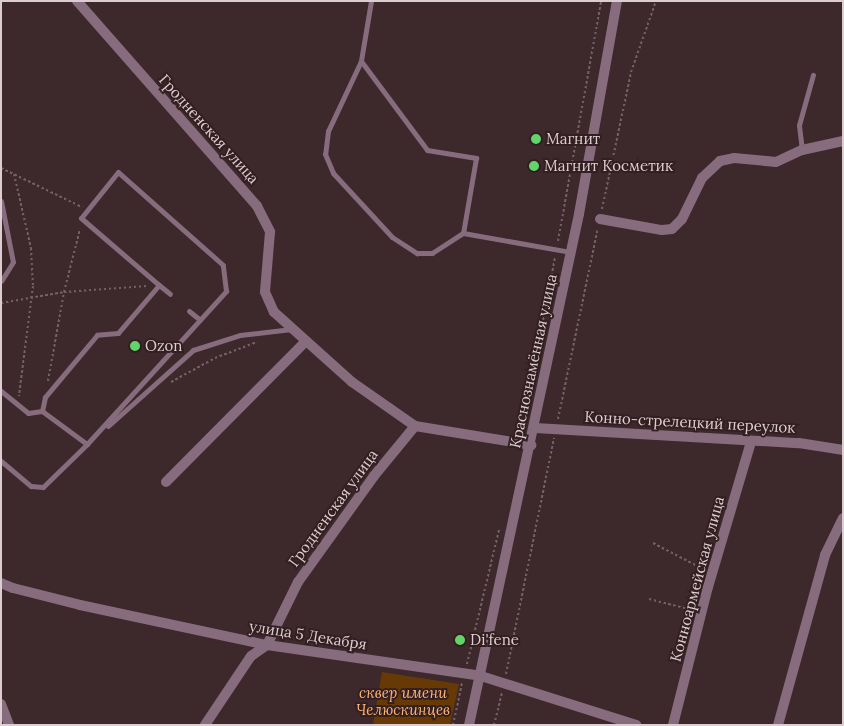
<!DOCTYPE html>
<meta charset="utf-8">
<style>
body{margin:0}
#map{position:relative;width:844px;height:726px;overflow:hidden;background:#3d282c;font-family:Lora,serif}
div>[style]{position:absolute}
.green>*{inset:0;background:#673a05}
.path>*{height:2px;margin-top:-1px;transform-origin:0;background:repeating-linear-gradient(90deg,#746164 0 2.5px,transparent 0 5px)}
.service>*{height:5px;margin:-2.5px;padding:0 2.5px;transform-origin:2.5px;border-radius:2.5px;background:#866c7c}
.minor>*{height:10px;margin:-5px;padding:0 5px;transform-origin:5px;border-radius:5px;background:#866c7c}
.tertiary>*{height:10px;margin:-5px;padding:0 5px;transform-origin:5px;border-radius:5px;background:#866c7c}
.dots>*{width:14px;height:14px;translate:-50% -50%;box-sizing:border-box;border:2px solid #331f22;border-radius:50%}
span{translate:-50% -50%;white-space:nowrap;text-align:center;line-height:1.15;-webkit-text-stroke:4px #331f22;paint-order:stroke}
.street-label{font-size:15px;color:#dcced0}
.poi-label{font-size:15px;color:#dcced0}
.left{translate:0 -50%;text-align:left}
.park-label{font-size:15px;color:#fcb472;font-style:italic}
.frame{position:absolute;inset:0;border:2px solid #dcced0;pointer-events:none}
</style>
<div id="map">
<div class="green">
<i style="clip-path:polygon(382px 672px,459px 684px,450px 725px,373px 725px)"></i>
</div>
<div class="path">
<i style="left:1px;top:168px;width:90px;rotate:25.7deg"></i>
<i style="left:14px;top:174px;width:76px;rotate:77.1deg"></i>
<i style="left:31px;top:248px;width:38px;rotate:87deg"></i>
<i style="left:33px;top:286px;width:111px;rotate:97.3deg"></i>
<i style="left:602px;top:209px;width:140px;rotate:-78deg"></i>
<i style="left:631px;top:72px;width:75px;rotate:-70.6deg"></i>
<i style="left:558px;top:241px;width:244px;rotate:-79.8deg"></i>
<i style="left:1px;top:303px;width:64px;rotate:-9.9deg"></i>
<i style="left:64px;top:292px;width:83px;rotate:-4.1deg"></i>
<i style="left:533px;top:374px;width:118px;rotate:-79.3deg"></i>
<i style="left:48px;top:381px;width:90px;rotate:-79.8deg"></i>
<i style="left:64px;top:292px;width:65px;rotate:-75.7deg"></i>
<i style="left:171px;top:382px;width:50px;rotate:-28.6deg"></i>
<i style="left:215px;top:358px;width:45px;rotate:-20.9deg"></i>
<i style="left:558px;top:419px;width:195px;rotate:-78.2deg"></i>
<i style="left:653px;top:543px;width:56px;rotate:27.5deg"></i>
<i style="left:649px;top:599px;width:44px;rotate:14.3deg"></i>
<i style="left:467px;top:664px;width:138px;rotate:-76.6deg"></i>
<i style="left:506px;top:674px;width:241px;rotate:-78.5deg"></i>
<i style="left:453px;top:725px;width:43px;rotate:-77.9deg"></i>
<i style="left:494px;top:725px;width:33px;rotate:-76deg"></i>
</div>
<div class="service">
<i style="left:371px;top:1px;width:61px;rotate:99.5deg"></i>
<i style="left:361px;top:61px;width:111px;rotate:53.4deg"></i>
<i style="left:427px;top:150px;width:50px;rotate:9.3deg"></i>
<i style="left:476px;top:158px;width:76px;rotate:99.8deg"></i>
<i style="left:463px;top:233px;width:110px;rotate:10deg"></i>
<i style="left:361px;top:61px;width:77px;rotate:115.2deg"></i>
<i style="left:328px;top:131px;width:23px;rotate:97deg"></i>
<i style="left:325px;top:154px;width:21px;rotate:67deg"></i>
<i style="left:333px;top:173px;width:87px;rotate:47.3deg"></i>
<i style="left:392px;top:237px;width:30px;rotate:33deg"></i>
<i style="left:417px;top:253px;width:15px"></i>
<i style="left:432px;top:253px;width:37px;rotate:-33deg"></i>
<i style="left:802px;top:150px;width:25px;rotate:-97deg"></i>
<i style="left:799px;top:125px;width:52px;rotate:-74.4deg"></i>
<i style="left:1px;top:201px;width:62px;rotate:78.9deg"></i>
<i style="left:13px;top:262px;width:22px;rotate:122deg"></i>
<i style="left:159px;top:285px;width:14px;rotate:39deg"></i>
<i style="left:189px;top:311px;width:14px;rotate:39deg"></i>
<i style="left:1px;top:391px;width:35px;rotate:39deg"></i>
<i style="left:28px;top:413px;width:14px;rotate:-8deg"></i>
<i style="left:42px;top:411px;width:56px;rotate:36.3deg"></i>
<i style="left:108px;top:426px;width:114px;rotate:-41.8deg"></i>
<i style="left:193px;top:350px;width:49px;rotate:-17.7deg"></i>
<i style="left:240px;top:335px;width:52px;rotate:-6.6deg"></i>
<i style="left:1px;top:461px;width:39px;rotate:40deg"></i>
<i style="left:31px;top:486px;width:12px;rotate:5deg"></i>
<i style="left:43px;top:487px;width:62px;rotate:-44.3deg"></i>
<i style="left:87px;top:444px;width:207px;rotate:-47.7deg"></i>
<i style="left:226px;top:291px;width:26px;rotate:-97deg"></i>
<i style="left:223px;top:265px;width:140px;rotate:-138.5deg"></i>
<i style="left:118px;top:172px;width:59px;rotate:128.8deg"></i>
<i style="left:81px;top:218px;width:103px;rotate:40.7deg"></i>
<i style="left:159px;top:285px;width:63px;rotate:130.5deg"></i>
<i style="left:118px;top:333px;width:21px;rotate:175deg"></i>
<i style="left:97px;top:335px;width:81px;rotate:130deg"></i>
<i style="left:45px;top:397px;width:14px;rotate:102deg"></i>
</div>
<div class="minor">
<i style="left:77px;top:1px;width:273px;rotate:48.7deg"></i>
<i style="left:257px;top:206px;width:29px;rotate:63deg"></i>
<i style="left:270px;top:232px;width:60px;rotate:94.8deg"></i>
<i style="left:265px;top:292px;width:22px;rotate:66deg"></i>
<i style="left:274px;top:312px;width:105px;rotate:41.9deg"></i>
<i style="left:352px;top:382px;width:77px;rotate:34.9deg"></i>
<i style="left:415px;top:426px;width:65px;rotate:129.4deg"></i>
<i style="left:374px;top:476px;width:130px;rotate:125.6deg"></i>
<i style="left:298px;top:582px;width:70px;rotate:116.2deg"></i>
<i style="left:267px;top:645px;width:19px;rotate:145deg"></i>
<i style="left:251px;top:656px;width:83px;rotate:123.7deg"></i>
<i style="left:600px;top:219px;width:63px;rotate:10.1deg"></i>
<i style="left:662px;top:230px;width:10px;rotate:-6deg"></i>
<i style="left:672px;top:229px;width:14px;rotate:-45deg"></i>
<i style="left:682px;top:219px;width:46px;rotate:-64deg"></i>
<i style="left:702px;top:178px;width:25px;rotate:-43deg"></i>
<i style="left:720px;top:161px;width:14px;rotate:-12deg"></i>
<i style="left:734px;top:158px;width:42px;rotate:5.4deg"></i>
<i style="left:776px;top:162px;width:29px;rotate:-25deg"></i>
<i style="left:802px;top:150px;width:42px;rotate:-12.4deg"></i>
<i style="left:415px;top:426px;width:118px;rotate:9.3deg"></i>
<i style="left:535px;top:428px;width:264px;rotate:3.3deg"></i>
<i style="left:799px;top:443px;width:45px;rotate:9deg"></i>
<i style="left:166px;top:482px;width:197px;rotate:-45.2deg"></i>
<i style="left:1px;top:583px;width:13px;rotate:23deg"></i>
<i style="left:13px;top:588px;width:69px;rotate:14.2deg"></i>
<i style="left:80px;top:605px;width:191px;rotate:12.1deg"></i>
<i style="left:267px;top:645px;width:216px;rotate:8.2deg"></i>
<i style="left:481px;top:676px;width:163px;rotate:17.5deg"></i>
<i style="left:1px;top:704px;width:22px;rotate:69deg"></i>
<i style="left:673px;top:725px;width:142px;rotate:-75.8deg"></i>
<i style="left:708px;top:587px;width:151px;rotate:-73.5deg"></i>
<i style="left:778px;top:725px;width:176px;rotate:-74.5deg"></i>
<i style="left:825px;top:555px;width:41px;rotate:-64.1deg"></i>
</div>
<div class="tertiary">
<i style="left:469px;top:725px;width:523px;rotate:-77.85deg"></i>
<i style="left:579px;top:214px;width:216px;rotate:-79.9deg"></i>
</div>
<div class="dots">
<i style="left:536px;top:139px;background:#61d46a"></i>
<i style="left:534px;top:166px;background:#61d46a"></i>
<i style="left:135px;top:346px;background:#61d46a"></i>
<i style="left:460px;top:640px;background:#61d46a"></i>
</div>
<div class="street-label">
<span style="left:209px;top:129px;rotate:48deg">Гродненская улица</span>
<span style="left:533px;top:361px;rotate:-78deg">Краснознамённая улица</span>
<span style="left:690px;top:422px;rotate:3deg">Конно-стрелецкий переулок</span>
<span style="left:333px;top:508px;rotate:-54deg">Гродненская улица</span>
<span style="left:697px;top:579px;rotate:-75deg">Конноармейская улица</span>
<span style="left:308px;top:635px;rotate:9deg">улица 5 Декабря</span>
</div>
<div class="poi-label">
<span class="left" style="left:546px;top:139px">Магнит</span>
<span class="left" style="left:544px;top:166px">Магнит Косметик</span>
<span class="left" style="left:145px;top:346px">Ozon</span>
<span class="left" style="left:470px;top:640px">Di'fene</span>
</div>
<div class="park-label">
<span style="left:403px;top:701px">сквер имени<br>Челюскинцев</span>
</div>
<div class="frame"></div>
</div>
